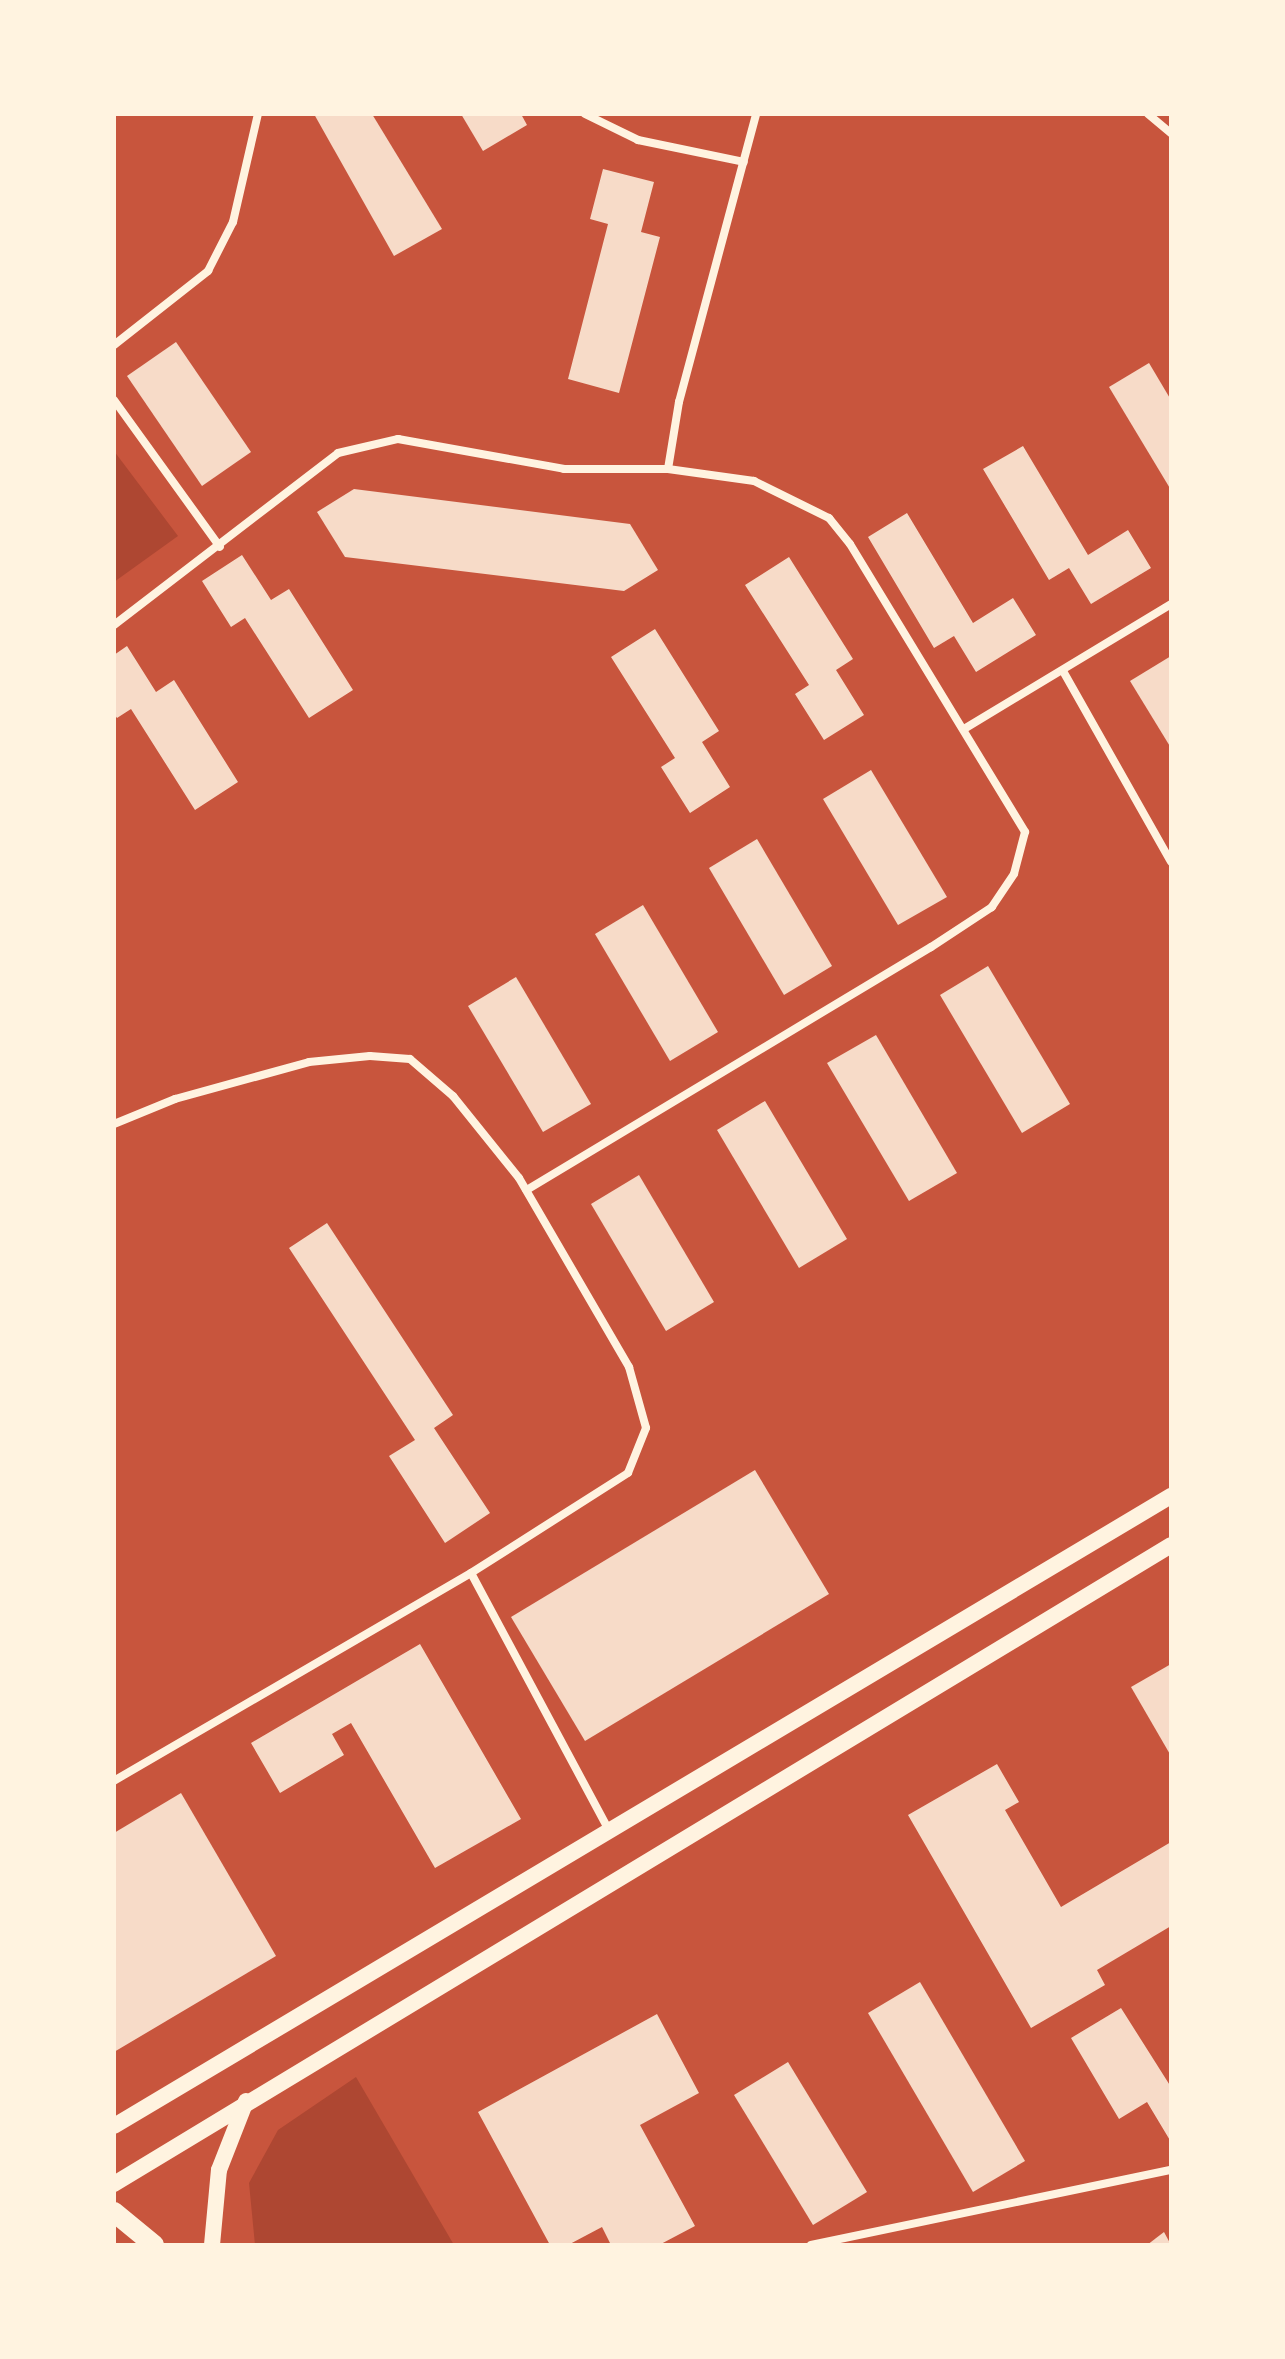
<!DOCTYPE html>
<style>
body{margin:0}
#map{position:relative;width:1285px;height:2359px;overflow:hidden;background:#c8553d;font-family:"Golos Text",sans-serif}
div>[style]{position:absolute}
.green>*{inset:0;background:#ae4732}
.building>*{inset:0;background:#f7dbc8}
.minor>*{height:8px;margin:-4px;padding:0 4px;transform-origin:4px;border-radius:4px;background:#fff3e0}
.secondary>*{height:16px;margin:-8px;padding:0 8px;transform-origin:8px;border-radius:8px;background:#fff3e0}
.primary>*{height:20px;margin:-10px;padding:0 10px;transform-origin:10px;border-radius:10px;background:#fff3e0}
span{translate:-50% -50%;white-space:nowrap;text-align:center;line-height:1.15;-webkit-text-stroke:7px #fff3e0;paint-order:stroke}
.frame{position:absolute;inset:0;border:116px solid #fff3e0;pointer-events:none}
</style>
<div id="map">
<div class="green">
<i style="clip-path:polygon(114px 451px,178px 536px,114px 582px)"></i>
<i style="clip-path:polygon(356px 2077px,454px 2245px,255px 2245px,249px 2183px,278px 2130px)"></i>
</div>
<div class="building">
<i style="clip-path:polygon(314px 114px,372px 114px,442px 229px,394px 256px)"></i>
<i style="clip-path:polygon(461px 114px,521px 114px,527px 125px,483px 151px)"></i>
<i style="clip-path:polygon(603px 169px,654px 182px,641px 232px,660px 237px,619px 393px,568px 379px,608px 224px,590px 219px)"></i>
<i style="clip-path:polygon(176px 342px,251px 452px,202px 486px,127px 376px)"></i>
<i style="clip-path:polygon(1149px 363px,1171px 400px,1171px 490px,1109px 387px)"></i>
<i style="clip-path:polygon(1023px 446px,1088px 555px,1128px 530px,1151px 568px,1091px 604px,1069px 568px,1049px 580px,983px 469px)"></i>
<i style="clip-path:polygon(354px 489px,630px 524px,658px 570px,624px 591px,345px 557px,317px 512px)"></i>
<i style="clip-path:polygon(907px 513px,973px 623px,1013px 598px,1036px 635px,976px 672px,954px 636px,934px 648px,868px 537px)"></i>
<i style="clip-path:polygon(242px 555px,271px 600px,289px 589px,353px 690px,309px 718px,245px 618px,231px 627px,202px 581px)"></i>
<i style="clip-path:polygon(789px 557px,853px 659px,836px 670px,864px 715px,824px 740px,795px 694px,809px 685px,745px 585px)"></i>
<i style="clip-path:polygon(655px 629px,719px 731px,702px 742px,730px 787px,690px 813px,661px 767px,675px 758px,611px 657px)"></i>
<i style="clip-path:polygon(127px 646px,156px 692px,174px 680px,238px 782px,195px 810px,131px 709px,117px 718px,114px 714px,114px 655px)"></i>
<i style="clip-path:polygon(1171px 656px,1171px 748px,1130px 681px)"></i>
<i style="clip-path:polygon(871px 770px,947px 897px,898px 925px,823px 799px)"></i>
<i style="clip-path:polygon(757px 839px,832px 966px,784px 995px,709px 868px)"></i>
<i style="clip-path:polygon(643px 905px,718px 1032px,670px 1061px,595px 934px)"></i>
<i style="clip-path:polygon(988px 966px,1070px 1104px,1022px 1133px,940px 995px)"></i>
<i style="clip-path:polygon(516px 977px,591px 1104px,543px 1132px,468px 1006px)"></i>
<i style="clip-path:polygon(876px 1035px,957px 1173px,909px 1201px,827px 1063px)"></i>
<i style="clip-path:polygon(765px 1101px,847px 1239px,799px 1268px,717px 1130px)"></i>
<i style="clip-path:polygon(639px 1175px,714px 1302px,666px 1331px,591px 1204px)"></i>
<i style="clip-path:polygon(327px 1223px,453px 1415px,434px 1428px,490px 1513px,445px 1543px,389px 1456px,415px 1440px,289px 1248px)"></i>
<i style="clip-path:polygon(755px 1470px,829px 1594px,585px 1741px,511px 1617px)"></i>
<i style="clip-path:polygon(420px 1644px,521px 1819px,435px 1868px,351px 1723px,332px 1734px,344px 1755px,280px 1793px,251px 1743px)"></i>
<i style="clip-path:polygon(1171px 1664px,1171px 1756px,1131px 1687px)"></i>
<i style="clip-path:polygon(997px 1764px,1019px 1802px,1005px 1810px,1061px 1907px,1171px 1842px,1171px 1926px,1097px 1970px,1105px 1985px,1031px 2028px,908px 1815px)"></i>
<i style="clip-path:polygon(181px 1793px,276px 1956px,114px 2052px,114px 1833px)"></i>
<i style="clip-path:polygon(920px 1982px,1025px 2161px,973px 2192px,868px 2013px)"></i>
<i style="clip-path:polygon(1121px 2008px,1171px 2087px,1171px 2142px,1147px 2102px,1119px 2119px,1071px 2038px)"></i>
<i style="clip-path:polygon(657px 2014px,699px 2093px,640px 2125px,695px 2226px,659px 2245px,611px 2245px,602px 2227px,568px 2245px,550px 2245px,478px 2112px)"></i>
<i style="clip-path:polygon(788px 2062px,867px 2192px,813px 2225px,734px 2095px)"></i>
<i style="clip-path:polygon(1164px 2232px,1171px 2245px,1147px 2245px)"></i>
</div>
<div class="minor">
<i style="left:585px;top:114px;width:59px;rotate:26.1deg"></i>
<i style="left:638px;top:140px;width:108px;rotate:11.7deg"></i>
<i style="left:1148px;top:114px;width:30px;rotate:40deg"></i>
<i style="left:114px;top:345px;width:120px;rotate:-38.2deg"></i>
<i style="left:208px;top:271px;width:55px;rotate:-63deg"></i>
<i style="left:233px;top:222px;width:111px;rotate:-77deg"></i>
<i style="left:114px;top:400px;width:181px;rotate:54.2deg"></i>
<i style="left:668px;top:469px;width:68px;rotate:-80.7deg"></i>
<i style="left:679px;top:402px;width:298px;rotate:-75deg"></i>
<i style="left:114px;top:625px;width:282px;rotate:-37.5deg"></i>
<i style="left:338px;top:453px;width:62px;rotate:-13.1deg"></i>
<i style="left:398px;top:439px;width:169px;rotate:10.2deg"></i>
<i style="left:564px;top:469px;width:104px"></i>
<i style="left:668px;top:469px;width:87px;rotate:7.9deg"></i>
<i style="left:754px;top:481px;width:84px;rotate:26.3deg"></i>
<i style="left:829px;top:518px;width:33px;rotate:51deg"></i>
<i style="left:850px;top:544px;width:337px;rotate:58.7deg"></i>
<i style="left:1025px;top:832px;width:43px;rotate:104.7deg"></i>
<i style="left:1014px;top:874px;width:40px;rotate:124deg"></i>
<i style="left:992px;top:907px;width:73px;rotate:146.7deg"></i>
<i style="left:931px;top:947px;width:472px;rotate:149deg"></i>
<i style="left:1063px;top:671px;width:219px;rotate:60.5deg"></i>
<i style="left:964px;top:729px;width:242px;rotate:-31.1deg"></i>
<i style="left:114px;top:1124px;width:66px;rotate:-22.3deg"></i>
<i style="left:175px;top:1099px;width:139px;rotate:-15.4deg"></i>
<i style="left:309px;top:1062px;width:61px;rotate:-5.6deg"></i>
<i style="left:370px;top:1056px;width:40px;rotate:4.3deg"></i>
<i style="left:410px;top:1059px;width:57px;rotate:40.7deg"></i>
<i style="left:453px;top:1096px;width:105px;rotate:51.2deg"></i>
<i style="left:519px;top:1178px;width:219px;rotate:59.8deg"></i>
<i style="left:629px;top:1367px;width:63px;rotate:74.4deg"></i>
<i style="left:646px;top:1428px;width:48px;rotate:111.8deg"></i>
<i style="left:628px;top:1473px;width:186px;rotate:147.5deg"></i>
<i style="left:471px;top:1573px;width:413px;rotate:149.8deg"></i>
<i style="left:471px;top:1573px;width:290px;rotate:61.8deg"></i>
<i style="left:811px;top:2245px;width:368px;rotate:-11.8deg"></i>
</div>
<div class="secondary">
<i style="left:114px;top:2126px;width:1231px;rotate:-30.8deg"></i>
<i style="left:114px;top:2184px;width:1235px;rotate:-31.15deg"></i>
<i style="left:212px;top:2245px;width:75px;rotate:-84.7deg"></i>
<i style="left:219px;top:2170px;width:74px;rotate:-68.6deg"></i>
</div>
<div class="primary">
<i style="left:114px;top:2212px;width:52px;rotate:39.5deg"></i>
</div>
<div class="frame"></div>
</div>
